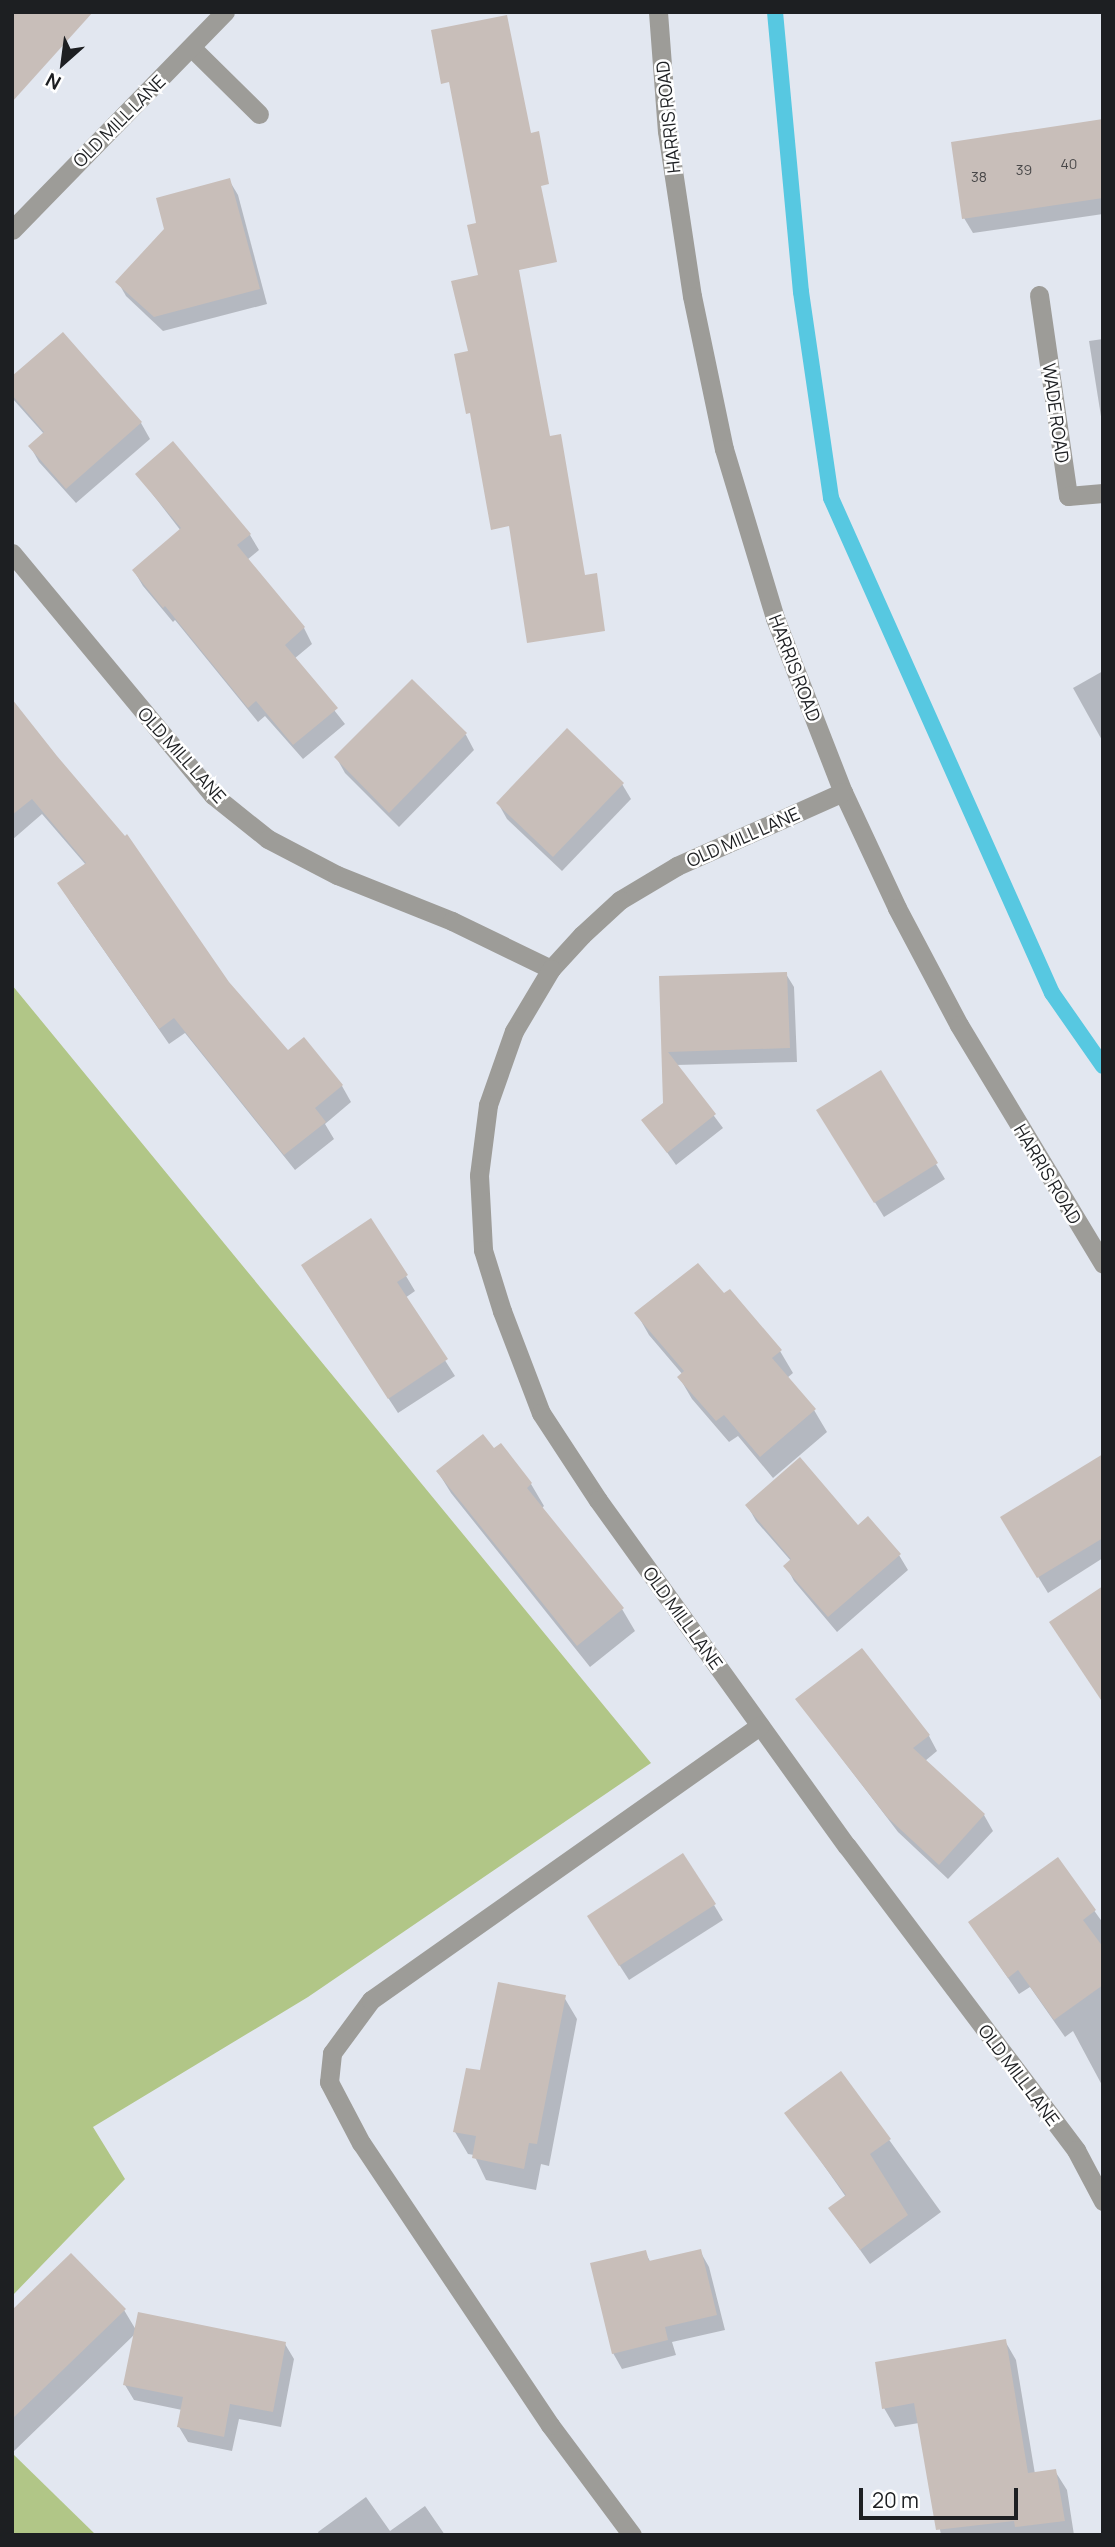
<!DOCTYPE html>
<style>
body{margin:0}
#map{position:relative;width:1115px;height:2547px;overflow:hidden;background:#e2e7f0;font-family:Manrope,sans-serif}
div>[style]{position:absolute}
.green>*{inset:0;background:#b1c687}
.shadow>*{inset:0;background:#0003}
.stream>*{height:16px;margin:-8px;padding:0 8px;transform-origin:8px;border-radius:8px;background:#57c8e1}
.building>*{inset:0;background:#c8beb9}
.minor>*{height:19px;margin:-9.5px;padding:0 9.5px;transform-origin:9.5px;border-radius:9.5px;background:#9d9c98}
span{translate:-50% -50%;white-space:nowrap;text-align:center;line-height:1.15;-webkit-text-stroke:5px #fff;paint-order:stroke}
.number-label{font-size:14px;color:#484748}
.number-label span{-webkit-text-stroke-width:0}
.street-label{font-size:18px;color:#1d1f22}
.frame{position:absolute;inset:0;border:14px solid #1d1f22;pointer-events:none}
.north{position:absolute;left:28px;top:28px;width:70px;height:70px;-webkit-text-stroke:5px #fff;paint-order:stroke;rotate:208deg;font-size:19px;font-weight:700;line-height:28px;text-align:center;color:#1d1f22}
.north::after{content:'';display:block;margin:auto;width:24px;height:32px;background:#1d1f22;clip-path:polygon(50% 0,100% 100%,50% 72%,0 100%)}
.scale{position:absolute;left:859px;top:2488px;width:159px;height:32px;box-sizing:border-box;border:4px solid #1d1f22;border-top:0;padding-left:9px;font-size:21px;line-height:24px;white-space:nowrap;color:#1d1f22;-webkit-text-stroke:5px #fff;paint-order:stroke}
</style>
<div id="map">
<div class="green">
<i style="clip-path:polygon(12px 985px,651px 1763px,308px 1997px,93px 2127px,125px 2179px,12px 2296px)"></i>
<i style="clip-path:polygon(12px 2453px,96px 2535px,12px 2535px)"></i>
</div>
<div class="shadow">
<i style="clip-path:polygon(1103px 121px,1103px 214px,973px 233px,964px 218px)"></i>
<i style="clip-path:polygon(229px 180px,238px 195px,267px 304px,163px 331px,126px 296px,118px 282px,166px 229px)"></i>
<i style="clip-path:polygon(63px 334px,141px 423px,150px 439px,76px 503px,39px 462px,30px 446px,44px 434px,12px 398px,12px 378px)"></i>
<i style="clip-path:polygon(1103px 339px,1103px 429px,1089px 341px)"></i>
<i style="clip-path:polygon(137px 474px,250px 535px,259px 550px,247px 560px,304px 628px,312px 644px,294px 659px,345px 724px,303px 759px,265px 716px,258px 722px,175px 620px,173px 622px,143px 586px,134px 571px,181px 531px)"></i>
<i style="clip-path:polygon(1103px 671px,1103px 742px,1073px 688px)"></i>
<i style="clip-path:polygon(412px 681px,466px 735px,474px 750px,399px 827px,345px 773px,336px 757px)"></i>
<i style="clip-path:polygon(12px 702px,228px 983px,288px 1053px,304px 1040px,342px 1086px,351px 1102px,325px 1124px,334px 1139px,295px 1170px,185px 1033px,169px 1044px,69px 900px,86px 865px,42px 814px,12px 840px)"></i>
<i style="clip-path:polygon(622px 784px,631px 799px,562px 871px,507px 819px,498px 803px)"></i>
<i style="clip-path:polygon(786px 974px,794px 987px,797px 1062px,676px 1065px,723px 1128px,676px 1165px,644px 1120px,665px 1104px,660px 977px)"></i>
<i style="clip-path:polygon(880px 1072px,945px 1179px,884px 1217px,828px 1126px)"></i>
<i style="clip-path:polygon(406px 1276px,415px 1291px,405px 1298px,455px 1376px,398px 1413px,312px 1281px)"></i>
<i style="clip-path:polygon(724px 1296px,780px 1351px,793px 1373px,787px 1378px,814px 1410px,827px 1432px,773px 1478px,738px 1436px,729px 1442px,692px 1399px,679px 1377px,683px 1375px,649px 1335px,637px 1314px)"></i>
<i style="clip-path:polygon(500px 1446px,531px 1484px,544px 1506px,542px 1508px,622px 1609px,635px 1631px,590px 1667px,451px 1493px,438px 1472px)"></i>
<i style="clip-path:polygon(1103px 1463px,1103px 1558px,1048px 1593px,1011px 1533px)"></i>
<i style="clip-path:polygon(747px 1505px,858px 1527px,899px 1555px,908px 1570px,837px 1632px,794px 1581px,786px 1566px,791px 1561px,756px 1521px)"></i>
<i style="clip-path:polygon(797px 1700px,929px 1736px,937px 1751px,925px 1761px,984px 1815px,993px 1831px,948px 1879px,898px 1832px)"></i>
<i style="clip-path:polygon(1058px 1860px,1103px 1923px,1103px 2087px,1073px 2031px,1065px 2037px,1030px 1987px,1019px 1994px,970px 1923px)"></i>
<i style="clip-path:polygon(714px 1905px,723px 1920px,629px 1980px,598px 1932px)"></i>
<i style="clip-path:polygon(564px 1997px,577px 2019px,549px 2166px,541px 2164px,536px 2190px,486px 2180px,474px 2155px,468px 2154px,455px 2132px,482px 2072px)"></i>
<i style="clip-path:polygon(841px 2073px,941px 2212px,870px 2264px,831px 2209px,846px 2197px,787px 2113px)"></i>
<i style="clip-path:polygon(700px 2251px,709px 2267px,725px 2330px,672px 2342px,676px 2355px,622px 2369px,613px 2353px,645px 2252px,651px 2263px)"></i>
<i style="clip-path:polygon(124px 2310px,136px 2330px,285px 2344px,294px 2359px,281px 2427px,239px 2419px,232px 2451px,188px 2442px,179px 2427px,182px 2410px,134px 2400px,125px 2385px,135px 2334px,12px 2453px,12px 2312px)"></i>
<i style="clip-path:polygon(1005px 2341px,1016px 2360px,1035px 2474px,1055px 2471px,1067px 2490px,1074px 2535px,941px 2535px,919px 2423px,895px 2427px,884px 2408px)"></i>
<i style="clip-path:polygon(366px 2497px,390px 2531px,425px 2506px,445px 2535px,319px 2535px,318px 2532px)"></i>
</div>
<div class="stream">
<i style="left:775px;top:12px;width:281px;rotate:84.7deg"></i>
<i style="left:801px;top:292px;width:208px;rotate:81.7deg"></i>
<i style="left:831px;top:498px;width:542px;rotate:65.94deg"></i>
<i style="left:1052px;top:993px;width:89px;rotate:55.1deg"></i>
</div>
<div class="building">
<i style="clip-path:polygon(12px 12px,93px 12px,12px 102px)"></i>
<i style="clip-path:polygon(507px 15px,531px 133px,539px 131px,549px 184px,541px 186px,557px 262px,519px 270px,550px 436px,561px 434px,585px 575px,597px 573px,605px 631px,527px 643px,509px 526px,491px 530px,470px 413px,466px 414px,454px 354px,468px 351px,451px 281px,478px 275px,467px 225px,476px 223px,449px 82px,441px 84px,431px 30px)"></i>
<i style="clip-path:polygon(1103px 119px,1103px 198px,962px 219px,951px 142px)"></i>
<i style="clip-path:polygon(230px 178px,260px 289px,154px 317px,115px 282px,164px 229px,156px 198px)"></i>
<i style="clip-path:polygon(63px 332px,142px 422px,66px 489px,28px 446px,44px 432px,12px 395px,12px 376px)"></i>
<i style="clip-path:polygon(173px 441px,251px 534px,237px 545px,305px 627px,285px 645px,338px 708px,293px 745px,256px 701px,248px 708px,165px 606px,163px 608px,132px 570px,181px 528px,135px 474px)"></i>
<i style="clip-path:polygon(412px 679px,467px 733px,389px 813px,334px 757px)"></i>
<i style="clip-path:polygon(12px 699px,57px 756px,125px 836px,127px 834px,229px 982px,288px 1050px,304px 1037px,343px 1085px,315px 1108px,326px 1122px,284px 1155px,174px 1018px,159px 1029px,57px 883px,86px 863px,32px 799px,12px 815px)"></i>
<i style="clip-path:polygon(567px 728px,624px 783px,553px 857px,496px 803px)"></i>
<i style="clip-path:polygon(787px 972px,790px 1048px,668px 1052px,716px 1114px,667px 1153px,641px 1120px,663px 1103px,659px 976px)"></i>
<i style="clip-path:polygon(881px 1070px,938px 1163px,874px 1203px,816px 1110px)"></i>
<i style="clip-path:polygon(371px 1218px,408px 1275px,397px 1282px,448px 1359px,388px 1399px,301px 1265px)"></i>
<i style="clip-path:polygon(698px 1263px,724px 1293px,730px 1289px,782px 1350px,772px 1358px,816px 1409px,760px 1457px,724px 1415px,716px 1421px,677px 1377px,684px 1371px,634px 1313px)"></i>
<i style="clip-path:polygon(483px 1434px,494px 1448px,501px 1443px,532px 1483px,527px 1488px,624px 1608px,577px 1646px,436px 1471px)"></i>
<i style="clip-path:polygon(1103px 1454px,1103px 1538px,1037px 1578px,1000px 1517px)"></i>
<i style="clip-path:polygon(800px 1457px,858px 1525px,868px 1516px,901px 1554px,828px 1617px,783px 1566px,791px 1559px,745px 1505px)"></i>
<i style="clip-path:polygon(1103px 1586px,1103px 1703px,1049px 1622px)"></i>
<i style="clip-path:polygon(862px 1648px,930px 1735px,913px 1748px,985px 1814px,939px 1865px,887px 1817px,795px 1699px)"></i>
<i style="clip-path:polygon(683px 1853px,716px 1904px,619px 1966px,587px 1916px)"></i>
<i style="clip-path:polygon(1058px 1857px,1096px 1910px,1083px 1920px,1103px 1947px,1103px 1985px,1054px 2020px,1018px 1970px,1008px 1978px,968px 1922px)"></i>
<i style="clip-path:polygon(498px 1982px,566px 1995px,537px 2144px,529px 2143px,524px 2169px,472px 2158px,476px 2136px,453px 2132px,466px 2068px,480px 2070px)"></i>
<i style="clip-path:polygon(841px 2071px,891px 2139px,870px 2154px,908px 2215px,860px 2250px,828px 2208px,846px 2195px,784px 2113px)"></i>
<i style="clip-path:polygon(701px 2249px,717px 2315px,665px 2327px,668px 2340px,612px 2354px,590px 2263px,646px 2250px,649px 2261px)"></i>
<i style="clip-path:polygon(71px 2253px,126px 2309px,12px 2419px,12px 2310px)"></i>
<i style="clip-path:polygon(138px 2312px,286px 2342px,273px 2412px,230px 2404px,224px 2437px,177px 2427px,183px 2397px,123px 2385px)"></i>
<i style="clip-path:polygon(1006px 2339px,1028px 2473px,1056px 2469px,1065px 2521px,1015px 2527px,1014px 2521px,936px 2530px,914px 2403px,882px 2409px,875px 2362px)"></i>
</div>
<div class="minor">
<i style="left:658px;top:12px;width:119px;rotate:85.7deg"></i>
<i style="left:667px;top:131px;width:167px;rotate:81.4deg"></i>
<i style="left:692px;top:296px;width:156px;rotate:78.2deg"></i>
<i style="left:724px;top:449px;width:177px;rotate:73.2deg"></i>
<i style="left:775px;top:618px;width:187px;rotate:68.7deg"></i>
<i style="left:843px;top:792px;width:128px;rotate:65deg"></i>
<i style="left:897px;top:908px;width:132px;rotate:62.1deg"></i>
<i style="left:959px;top:1025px;width:279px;rotate:58.9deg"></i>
<i style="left:192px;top:48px;width:94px;rotate:44.6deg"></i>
<i style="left:12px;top:230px;width:305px;rotate:-45.7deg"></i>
<i style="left:1039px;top:295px;width:203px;rotate:81.8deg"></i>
<i style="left:1068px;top:496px;width:35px;rotate:-5deg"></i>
<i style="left:12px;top:553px;width:315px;rotate:50.3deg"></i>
<i style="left:213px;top:795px;width:70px;rotate:38.7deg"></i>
<i style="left:268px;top:839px;width:78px;rotate:27.6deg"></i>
<i style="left:337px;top:875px;width:124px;rotate:21.8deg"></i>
<i style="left:452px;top:921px;width:110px;rotate:25.9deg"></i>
<i style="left:843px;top:792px;width:182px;rotate:156deg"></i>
<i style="left:677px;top:866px;width:66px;rotate:149.2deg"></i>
<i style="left:620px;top:900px;width:52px;rotate:137.4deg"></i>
<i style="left:582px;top:935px;width:46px;rotate:132.4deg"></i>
<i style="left:551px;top:969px;width:72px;rotate:120.8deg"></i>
<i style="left:514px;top:1031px;width:78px;rotate:109.4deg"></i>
<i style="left:488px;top:1105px;width:71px;rotate:97.3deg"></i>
<i style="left:479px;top:1175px;width:75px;rotate:86.9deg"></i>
<i style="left:483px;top:1250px;width:64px;rotate:72.7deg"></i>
<i style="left:502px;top:1311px;width:109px;rotate:69.1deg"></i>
<i style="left:541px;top:1413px;width:104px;rotate:56.8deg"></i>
<i style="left:598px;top:1500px;width:426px;rotate:54.3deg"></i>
<i style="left:847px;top:1846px;width:381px;rotate:53deg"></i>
<i style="left:1076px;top:2150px;width:58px;rotate:62.1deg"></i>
<i style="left:632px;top:2535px;width:137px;rotate:-126.7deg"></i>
<i style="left:550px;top:2425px;width:339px;rotate:-123.8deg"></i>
<i style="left:361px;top:2143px;width:69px;rotate:-117.7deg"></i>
<i style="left:329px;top:2082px;width:29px;rotate:-84deg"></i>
<i style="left:332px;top:2053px;width:66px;rotate:-53.7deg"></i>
<i style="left:371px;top:2000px;width:476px;rotate:-35.2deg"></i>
</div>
<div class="number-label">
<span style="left:1069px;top:164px">40</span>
<span style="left:1024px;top:170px">39</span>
<span style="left:979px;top:177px">38</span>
</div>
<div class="street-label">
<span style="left:668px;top:117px;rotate:-96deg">HARRIS ROAD</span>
<span style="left:119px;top:121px;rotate:-45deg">OLD MILL LANE</span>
<span style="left:1056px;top:413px;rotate:82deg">WADE ROAD</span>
<span style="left:795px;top:668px;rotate:69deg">HARRIS ROAD</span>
<span style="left:182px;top:755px;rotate:48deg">OLD MILL LANE</span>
<span style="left:743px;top:837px;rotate:-24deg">OLD MILL LANE</span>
<span style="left:1048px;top:1174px;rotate:59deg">HARRIS ROAD</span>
<span style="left:683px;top:1618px;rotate:54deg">OLD MILL LANE</span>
<span style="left:1019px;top:2075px;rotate:53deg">OLD MILL LANE</span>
</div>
<div class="frame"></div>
<div class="north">N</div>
<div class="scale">20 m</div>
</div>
